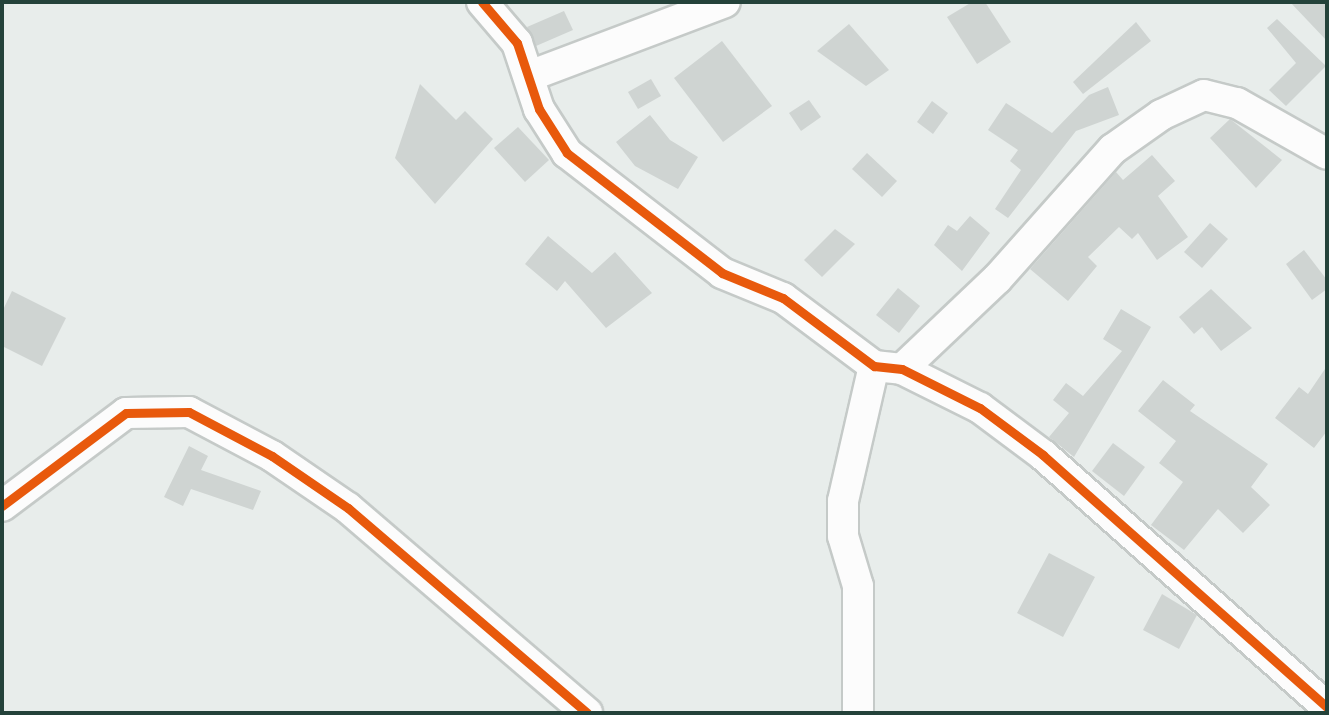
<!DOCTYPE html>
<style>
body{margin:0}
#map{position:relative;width:1329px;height:715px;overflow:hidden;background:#e8edeb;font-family:"DejaVu Sans",sans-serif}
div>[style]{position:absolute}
.building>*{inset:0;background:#cfd4d2}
.roads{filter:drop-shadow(2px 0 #c5cac8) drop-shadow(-2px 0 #c5cac8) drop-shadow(0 2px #c5cac8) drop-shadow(0 -2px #c5cac8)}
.minor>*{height:30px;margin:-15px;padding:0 15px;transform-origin:15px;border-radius:15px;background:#fcfcfc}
.cycleway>*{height:9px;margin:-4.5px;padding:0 4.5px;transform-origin:4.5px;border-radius:4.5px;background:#e8590c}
span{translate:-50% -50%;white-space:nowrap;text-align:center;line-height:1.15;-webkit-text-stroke:5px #f7fbf9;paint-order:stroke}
.frame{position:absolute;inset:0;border:4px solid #24423a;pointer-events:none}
</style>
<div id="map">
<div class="building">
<i style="clip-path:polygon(972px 2px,985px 2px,1011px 42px,977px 64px,947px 17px)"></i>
<i style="clip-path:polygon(1290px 2px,1327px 2px,1327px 41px)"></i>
<i style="clip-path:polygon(564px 11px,573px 30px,536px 46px,527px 27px)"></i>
<i style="clip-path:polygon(1277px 19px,1326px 66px,1286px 106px,1269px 90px,1296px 63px,1267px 28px)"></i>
<i style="clip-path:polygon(1136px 22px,1151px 41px,1083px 94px,1073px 82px)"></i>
<i style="clip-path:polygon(849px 24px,889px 70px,866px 86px,817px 51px)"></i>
<i style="clip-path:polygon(722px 41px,772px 106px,723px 142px,674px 78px)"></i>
<i style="clip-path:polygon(651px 79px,661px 96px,638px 109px,628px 92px)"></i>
<i style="clip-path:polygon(420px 84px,456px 120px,465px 111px,493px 139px,435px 204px,395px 158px)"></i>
<i style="clip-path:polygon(1108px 87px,1119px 115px,1076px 131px,1008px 218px,995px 209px,1021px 170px,1010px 161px,1018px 150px,988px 130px,1006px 103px,1052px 133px,1089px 95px)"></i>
<i style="clip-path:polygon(809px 100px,821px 117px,801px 131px,789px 113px)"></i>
<i style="clip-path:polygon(932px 101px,948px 113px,933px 134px,917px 122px)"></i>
<i style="clip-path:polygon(650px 115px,670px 140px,698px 157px,678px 189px,635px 166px,616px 142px)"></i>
<i style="clip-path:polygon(1230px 119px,1282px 160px,1256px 188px,1210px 138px)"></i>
<i style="clip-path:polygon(518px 127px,549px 160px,525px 182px,494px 148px)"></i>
<i style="clip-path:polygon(867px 153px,897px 181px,882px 197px,852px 169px)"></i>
<i style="clip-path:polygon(1152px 155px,1175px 181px,1158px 196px,1188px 237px,1157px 260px,1138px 233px,1132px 239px,1119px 227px,1088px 257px,1097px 266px,1068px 301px,1030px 269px,1116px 172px,1123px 180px)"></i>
<i style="clip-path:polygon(970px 216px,990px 233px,962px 271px,934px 245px,948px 225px,957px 231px)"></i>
<i style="clip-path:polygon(1210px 223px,1228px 239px,1202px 268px,1184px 252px)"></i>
<i style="clip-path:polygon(835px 229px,855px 244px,822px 277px,804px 260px)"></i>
<i style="clip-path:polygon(548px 236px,592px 273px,615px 252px,652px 293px,606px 328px,565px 281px,557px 291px,525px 264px)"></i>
<i style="clip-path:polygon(1304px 250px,1327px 280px,1327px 289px,1312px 300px,1286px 264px)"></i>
<i style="clip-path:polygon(898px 288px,920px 306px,899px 333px,876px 315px)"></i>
<i style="clip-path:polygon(1211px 289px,1252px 328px,1221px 351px,1202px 327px,1194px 334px,1179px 317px)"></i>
<i style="clip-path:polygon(12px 291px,66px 318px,42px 366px,2px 346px,2px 312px)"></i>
<i style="clip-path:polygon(1121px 309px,1151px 327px,1074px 457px,1049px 437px,1069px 413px,1053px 400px,1066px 383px,1083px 396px,1122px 351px,1103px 339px)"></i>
<i style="clip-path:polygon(1327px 366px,1327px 431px,1314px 448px,1275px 418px,1299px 387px,1308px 394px)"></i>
<i style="clip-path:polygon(1163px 380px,1195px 405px,1190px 411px,1268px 464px,1251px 487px,1270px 505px,1243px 533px,1218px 509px,1184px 550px,1151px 525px,1183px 482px,1159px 463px,1176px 441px,1138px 411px)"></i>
<i style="clip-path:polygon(1113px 443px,1145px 467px,1124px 496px,1092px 471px)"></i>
<i style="clip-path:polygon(189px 446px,208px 456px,201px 470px,261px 491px,253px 510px,191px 489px,183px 506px,164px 497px)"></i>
<i style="clip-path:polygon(1049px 553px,1095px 577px,1063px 637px,1017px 613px)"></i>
<i style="clip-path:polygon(1162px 594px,1197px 615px,1179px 649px,1143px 630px)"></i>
</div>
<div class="roads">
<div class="minor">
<i style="left:482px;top:2px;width:54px;rotate:49.5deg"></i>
<i style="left:517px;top:43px;width:70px;rotate:71.6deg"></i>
<i style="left:539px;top:109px;width:52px;rotate:57.5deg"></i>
<i style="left:567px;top:153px;width:196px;rotate:37.7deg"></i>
<i style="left:722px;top:273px;width:66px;rotate:22.3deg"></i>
<i style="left:783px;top:298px;width:114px;rotate:36.8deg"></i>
<i style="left:874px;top:366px;width:28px;rotate:6deg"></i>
<i style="left:902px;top:369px;width:87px;rotate:26.6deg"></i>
<i style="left:980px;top:408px;width:79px;rotate:36.7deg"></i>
<i style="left:1043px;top:455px;width:380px;rotate:41.6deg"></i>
<i style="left:532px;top:75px;width:206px;rotate:-20.7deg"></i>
<i style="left:902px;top:369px;width:131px;rotate:-43.5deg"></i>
<i style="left:997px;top:279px;width:174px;rotate:-48.3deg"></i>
<i style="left:1113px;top:149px;width:59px;rotate:-35.3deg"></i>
<i style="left:1161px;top:115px;width:47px;rotate:-24.9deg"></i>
<i style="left:1204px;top:95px;width:34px;rotate:14deg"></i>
<i style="left:1237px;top:103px;width:103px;rotate:29.5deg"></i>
<i style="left:2px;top:506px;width:155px;rotate:-36.9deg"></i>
<i style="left:126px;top:413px;width:63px;rotate:-0.9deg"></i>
<i style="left:189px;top:412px;width:94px;rotate:27.9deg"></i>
<i style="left:272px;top:456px;width:92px;rotate:34.4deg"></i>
<i style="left:348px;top:508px;width:315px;rotate:40.6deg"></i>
<i style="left:858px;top:713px;width:127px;rotate:-90deg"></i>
<i style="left:858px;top:586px;width:52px;rotate:-106.7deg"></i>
<i style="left:843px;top:536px;width:35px;rotate:-90deg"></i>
<i style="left:843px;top:501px;width:139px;rotate:-77.1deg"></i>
</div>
</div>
<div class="cycleway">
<i style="left:482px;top:2px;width:54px;rotate:49.5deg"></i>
<i style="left:517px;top:43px;width:70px;rotate:71.6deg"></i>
<i style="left:539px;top:109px;width:52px;rotate:57.5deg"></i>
<i style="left:567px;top:153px;width:196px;rotate:37.7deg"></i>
<i style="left:722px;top:273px;width:66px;rotate:22.3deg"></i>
<i style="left:783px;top:298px;width:114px;rotate:36.8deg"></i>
<i style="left:874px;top:366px;width:28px;rotate:6deg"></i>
<i style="left:902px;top:369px;width:87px;rotate:26.6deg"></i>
<i style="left:980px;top:408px;width:79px;rotate:36.7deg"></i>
<i style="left:1043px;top:455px;width:380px;rotate:41.6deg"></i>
<i style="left:2px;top:506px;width:155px;rotate:-36.9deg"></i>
<i style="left:126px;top:413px;width:63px;rotate:-0.9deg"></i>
<i style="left:189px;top:412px;width:94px;rotate:27.9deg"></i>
<i style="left:272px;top:456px;width:92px;rotate:34.4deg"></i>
<i style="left:348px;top:508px;width:315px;rotate:40.6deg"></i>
</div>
<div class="frame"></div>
</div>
